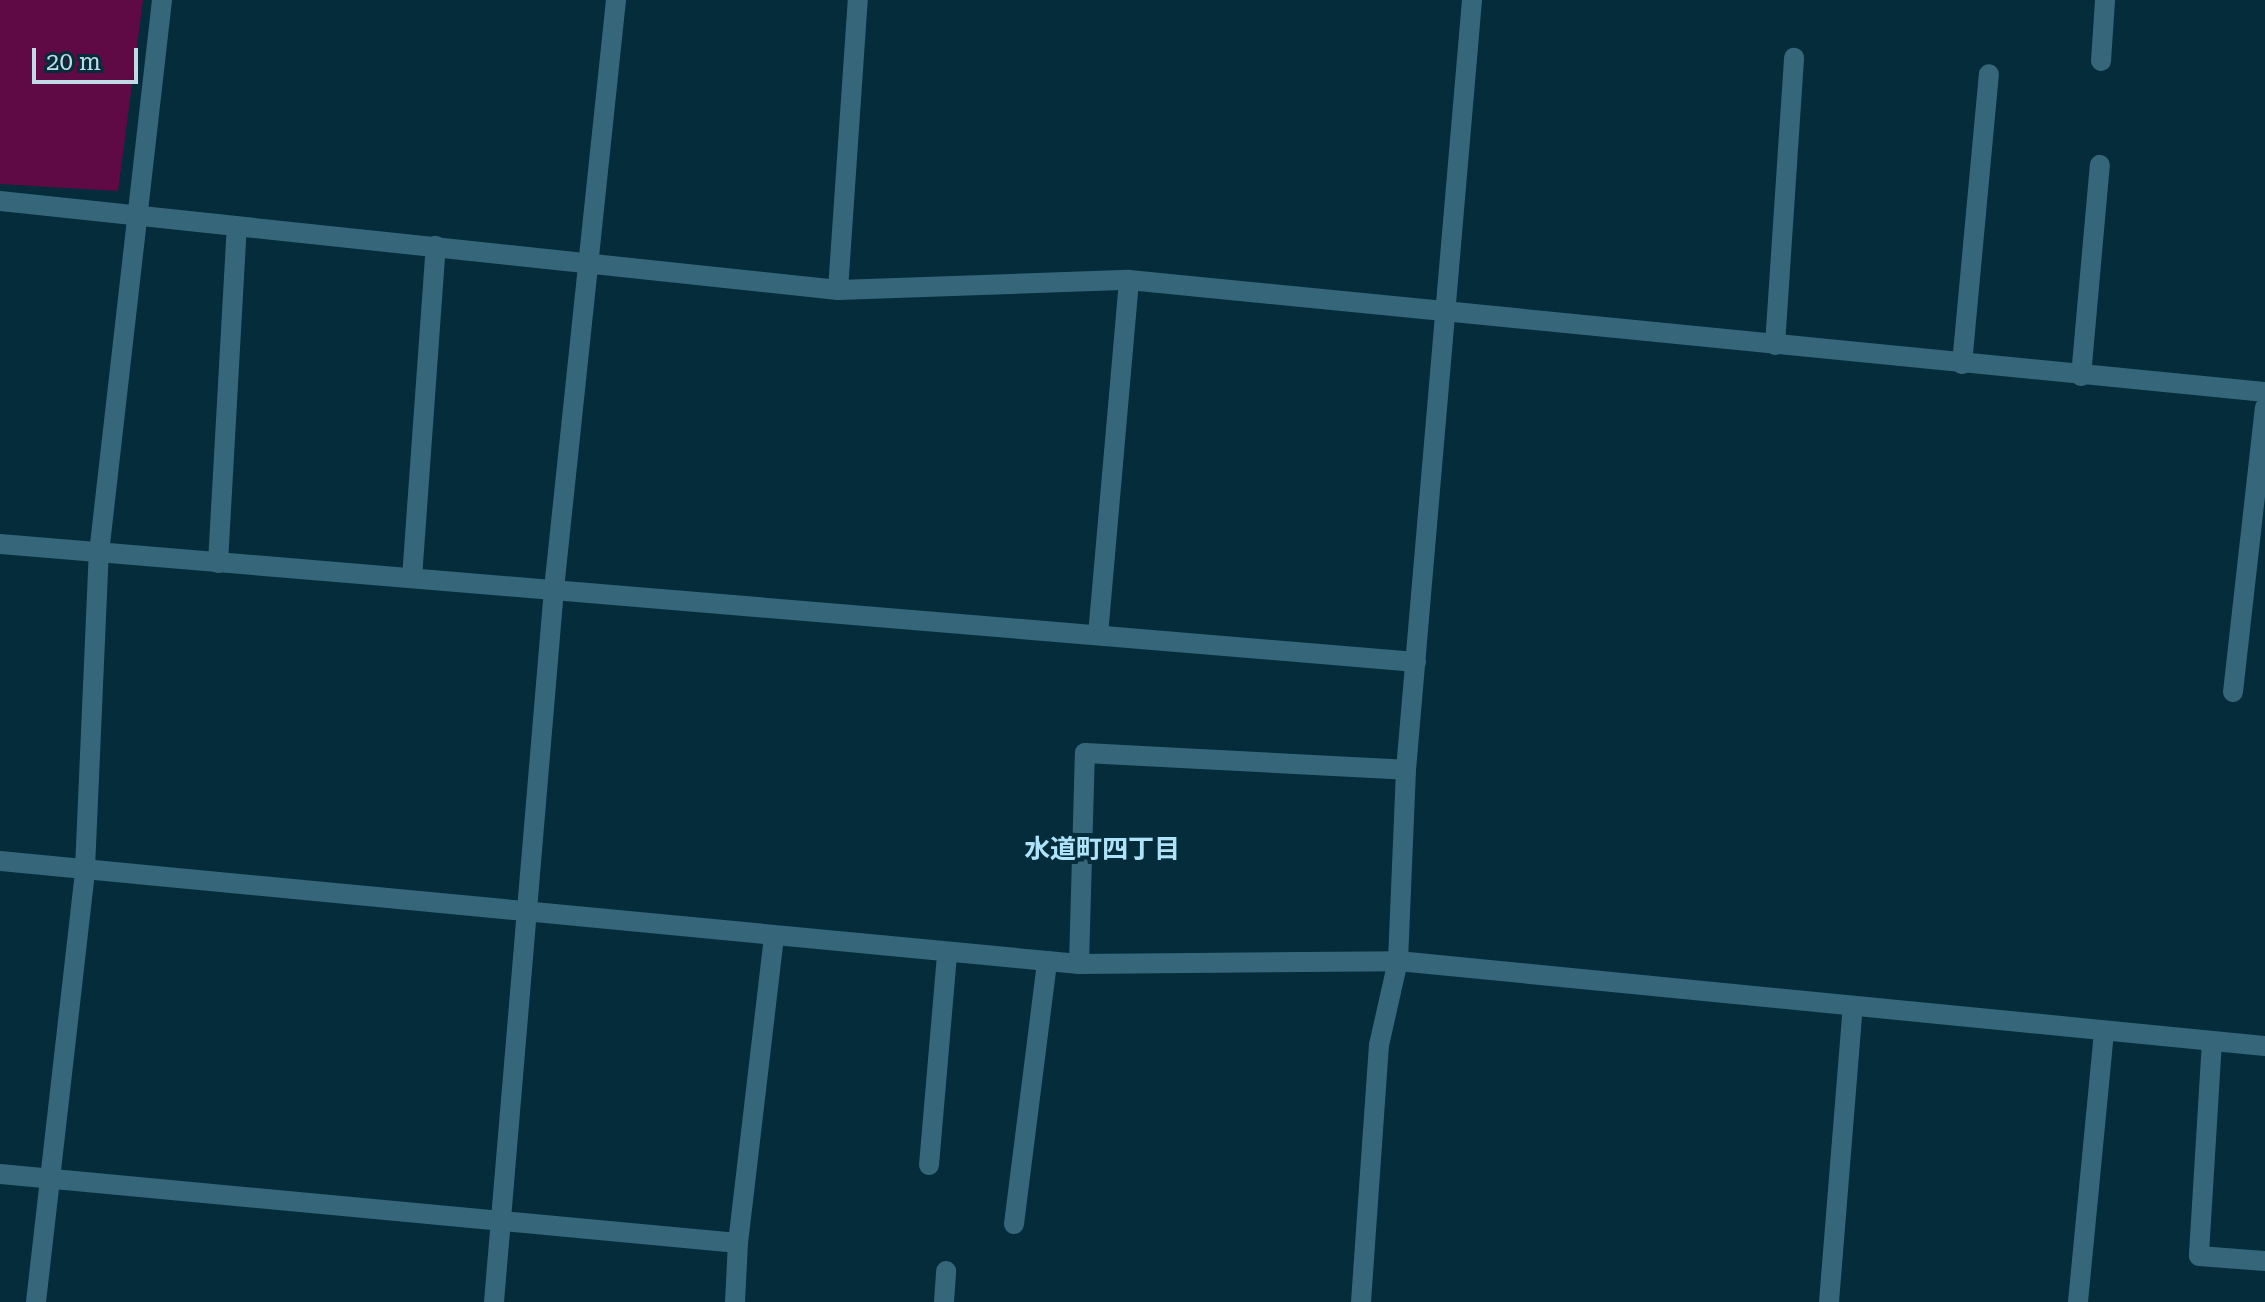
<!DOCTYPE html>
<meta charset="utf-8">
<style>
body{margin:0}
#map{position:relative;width:2265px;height:1302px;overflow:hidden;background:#042c3a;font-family:"Roboto Serif","Noto Sans JP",serif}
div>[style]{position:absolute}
.green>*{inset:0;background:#5f0a44}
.minor>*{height:20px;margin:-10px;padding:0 10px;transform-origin:10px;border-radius:10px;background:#36667a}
span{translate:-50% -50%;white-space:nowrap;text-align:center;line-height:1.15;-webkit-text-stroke:8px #042c3a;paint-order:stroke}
.neighbourhood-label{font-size:26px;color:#afe3f9;font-weight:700}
.scale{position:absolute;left:32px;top:48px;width:106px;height:36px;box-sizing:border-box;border:4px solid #c1dae5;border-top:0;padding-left:10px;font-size:24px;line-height:28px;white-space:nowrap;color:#c1dae5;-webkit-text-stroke:6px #042c3a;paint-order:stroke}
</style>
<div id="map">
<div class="green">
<i style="clip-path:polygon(0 0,143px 0,118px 191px,0 184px)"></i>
</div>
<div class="minor">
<i style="left:2101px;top:61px;width:61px;rotate:-86.2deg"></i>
<i style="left:0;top:201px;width:843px;rotate:6.06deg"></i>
<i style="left:838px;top:290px;width:291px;rotate:-2deg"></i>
<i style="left:1129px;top:280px;width:1142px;rotate:5.63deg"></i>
<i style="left:838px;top:290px;width:291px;rotate:-86.1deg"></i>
<i style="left:1775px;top:345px;width:288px;rotate:-86.2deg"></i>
<i style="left:1962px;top:364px;width:291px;rotate:-84.7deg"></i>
<i style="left:2081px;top:376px;width:212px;rotate:-84.9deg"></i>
<i style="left:0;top:544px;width:1421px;rotate:4.76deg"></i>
<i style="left:218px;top:563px;width:337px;rotate:-86.8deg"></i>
<i style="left:412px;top:578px;width:333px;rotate:-85.9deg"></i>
<i style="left:1098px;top:635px;width:356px;rotate:-85deg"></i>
<i style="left:2233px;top:692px;width:286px;rotate:-83.6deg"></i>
<i style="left:0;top:861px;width:1084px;rotate:5.45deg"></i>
<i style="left:1079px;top:964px;width:319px;rotate:-0.5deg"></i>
<i style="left:1398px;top:961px;width:871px;rotate:5.6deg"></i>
<i style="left:1079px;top:964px;width:211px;rotate:-88.4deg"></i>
<i style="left:1085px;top:753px;width:321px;rotate:3deg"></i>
<i style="left:2212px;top:1041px;width:215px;rotate:93.5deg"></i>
<i style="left:2199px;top:1256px;width:66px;rotate:4.3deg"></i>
<i style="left:929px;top:1165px;width:213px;rotate:-85.1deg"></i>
<i style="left:0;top:1174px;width:741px;rotate:5.34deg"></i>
<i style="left:738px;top:1243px;width:309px;rotate:-83.3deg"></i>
<i style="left:1014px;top:1224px;width:265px;rotate:-82.8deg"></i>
<i style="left:36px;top:1302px;width:436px;rotate:-83.5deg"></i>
<i style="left:85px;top:869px;width:316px;rotate:-87.5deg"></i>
<i style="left:99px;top:553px;width:557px;rotate:-83.5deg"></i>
<i style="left:494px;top:1302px;width:716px;rotate:-85.19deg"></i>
<i style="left:554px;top:589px;width:592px;rotate:-83.99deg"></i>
<i style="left:735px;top:1302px;width:59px;rotate:-87.1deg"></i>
<i style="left:944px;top:1302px;width:31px;rotate:-86deg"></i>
<i style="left:1361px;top:1302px;width:258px;rotate:-86deg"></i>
<i style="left:1379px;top:1045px;width:86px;rotate:-77.3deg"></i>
<i style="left:1398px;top:961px;width:191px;rotate:-87.6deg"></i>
<i style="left:1406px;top:770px;width:773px;rotate:-85.1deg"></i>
<i style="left:1829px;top:1302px;width:297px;rotate:-85.4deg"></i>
<i style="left:2078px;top:1302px;width:272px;rotate:-84.5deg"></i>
</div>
<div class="neighbourhood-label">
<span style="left:1102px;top:850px">水道町四丁目</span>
</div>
<div class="scale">20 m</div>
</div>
